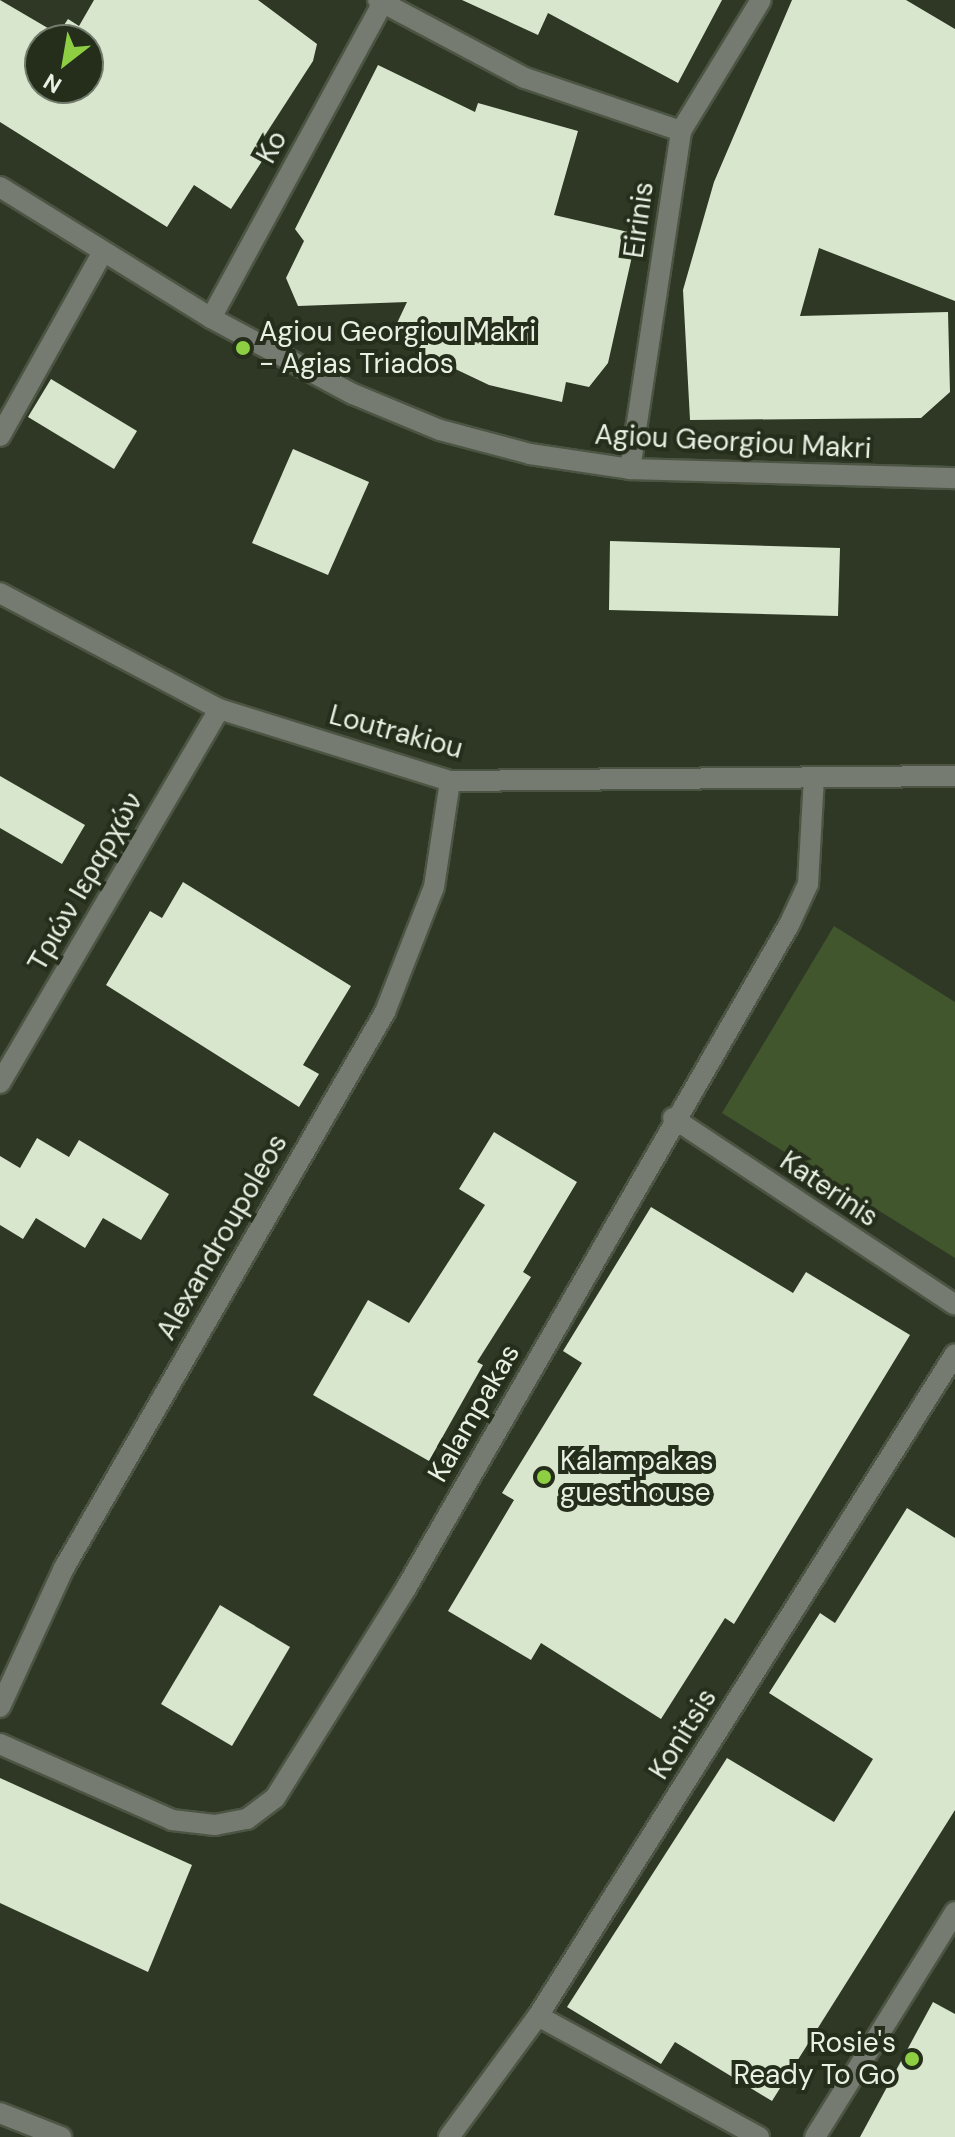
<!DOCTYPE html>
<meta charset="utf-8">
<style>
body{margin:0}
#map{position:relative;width:955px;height:2137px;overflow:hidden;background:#2e3825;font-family:"DM Sans",sans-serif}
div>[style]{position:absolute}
.green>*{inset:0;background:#41562d}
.building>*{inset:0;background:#d9e6ce}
.roads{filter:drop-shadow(2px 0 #4c5543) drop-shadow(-2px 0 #4c5543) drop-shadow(0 2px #4c5543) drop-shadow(0 -2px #4c5543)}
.minor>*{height:20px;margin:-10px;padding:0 10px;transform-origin:10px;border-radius:10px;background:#767b71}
.dots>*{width:22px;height:22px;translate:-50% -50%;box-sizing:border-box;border:4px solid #242e1b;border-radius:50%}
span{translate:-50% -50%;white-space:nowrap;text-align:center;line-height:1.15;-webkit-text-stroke:8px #242e1b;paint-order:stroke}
.street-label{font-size:28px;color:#e8efe3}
.poi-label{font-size:28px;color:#e8efe3}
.left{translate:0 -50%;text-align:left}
.right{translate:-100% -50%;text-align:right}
.north{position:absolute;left:24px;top:24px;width:80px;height:80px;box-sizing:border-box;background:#242e1b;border:2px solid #727b6b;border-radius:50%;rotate:211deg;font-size:22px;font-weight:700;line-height:32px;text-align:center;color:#e8efe3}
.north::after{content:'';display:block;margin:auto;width:28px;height:36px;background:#8ece43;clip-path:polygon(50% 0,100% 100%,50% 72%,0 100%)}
</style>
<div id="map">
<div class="green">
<i style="clip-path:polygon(834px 926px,955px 1002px,955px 1258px,722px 1113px)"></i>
</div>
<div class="building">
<i style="clip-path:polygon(evenodd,0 0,58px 34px,68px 19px,79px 26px,94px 0,258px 0,317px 44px,313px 61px,258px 146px,268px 152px,231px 209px,194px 185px,167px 227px,0 122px,0 0,40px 40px,88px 40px,88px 88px,40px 88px,40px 40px)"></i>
<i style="clip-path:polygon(462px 0,722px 0,678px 83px,548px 13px,538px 35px)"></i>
<i style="clip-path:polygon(792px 0,906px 0,955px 29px,955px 301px,819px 248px,800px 316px,948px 312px,950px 392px,921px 418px,690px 420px,683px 290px,714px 182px)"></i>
<i style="clip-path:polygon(378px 65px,475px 112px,478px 103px,578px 131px,554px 215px,637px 234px,608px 363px,589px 387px,566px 382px,562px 402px,489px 385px,390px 338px,407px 302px,298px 306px,286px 278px,304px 241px,295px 229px)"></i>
<i style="clip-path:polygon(51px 379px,137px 431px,114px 469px,28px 417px)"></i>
<i style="clip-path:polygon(293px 449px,369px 482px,328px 575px,252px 543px)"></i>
<i style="clip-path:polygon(610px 541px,840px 548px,838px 616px,609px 610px)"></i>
<i style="clip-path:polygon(0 776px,85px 825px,62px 864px,0 828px)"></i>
<i style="clip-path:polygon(183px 882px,351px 986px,303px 1065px,319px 1074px,299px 1107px,106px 985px,150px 911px,162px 918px)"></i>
<i style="clip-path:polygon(494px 1132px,577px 1182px,523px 1272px,531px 1277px,477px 1362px,483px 1365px,429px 1461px,313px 1395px,368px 1300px,409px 1323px,485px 1205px,459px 1189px)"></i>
<i style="clip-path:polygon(37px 1138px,69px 1157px,79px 1140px,169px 1194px,141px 1240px,103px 1218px,85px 1248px,36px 1218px,23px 1239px,0 1225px,0 1156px,20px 1168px)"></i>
<i style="clip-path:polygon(651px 1207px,793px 1293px,806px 1272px,910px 1335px,734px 1624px,725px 1618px,661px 1719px,541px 1643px,531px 1660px,448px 1611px,514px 1500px,502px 1493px,582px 1363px,563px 1351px)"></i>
<i style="clip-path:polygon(907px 1508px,955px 1538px,955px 1810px,772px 2101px,675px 2042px,661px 2064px,567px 2007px,727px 1758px,834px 1822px,873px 1759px,769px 1693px,820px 1613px,835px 1623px)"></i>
<i style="clip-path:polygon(220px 1605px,290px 1647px,232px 1746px,161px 1704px)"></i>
<i style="clip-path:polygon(0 1778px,192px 1865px,148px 1972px,0 1903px)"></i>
<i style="clip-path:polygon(933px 2002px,955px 2014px,955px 2137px,860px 2137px)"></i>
</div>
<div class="roads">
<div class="minor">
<i style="left:378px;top:0;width:166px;rotate:28deg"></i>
<i style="left:525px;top:78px;width:165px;rotate:18.8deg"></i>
<i style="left:0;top:187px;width:248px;rotate:31.8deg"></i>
<i style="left:211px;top:318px;width:161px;rotate:28.2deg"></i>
<i style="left:353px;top:394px;width:94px;rotate:22.5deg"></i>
<i style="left:440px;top:430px;width:93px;rotate:14.9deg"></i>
<i style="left:530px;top:454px;width:101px;rotate:8.5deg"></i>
<i style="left:630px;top:469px;width:325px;rotate:1.6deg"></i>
<i style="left:211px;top:318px;width:359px;rotate:-61.4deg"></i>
<i style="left:0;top:436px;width:207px;rotate:-60.8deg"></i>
<i style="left:630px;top:469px;width:342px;rotate:-81.4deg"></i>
<i style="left:681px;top:131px;width:153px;rotate:-58.6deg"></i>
<i style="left:0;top:593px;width:248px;rotate:27.9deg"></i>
<i style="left:219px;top:709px;width:242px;rotate:17.3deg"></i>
<i style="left:450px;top:781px;width:505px;rotate:-0.57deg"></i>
<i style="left:0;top:1083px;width:433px;rotate:-59.6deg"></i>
<i style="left:673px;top:1118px;width:338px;rotate:33.5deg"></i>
<i style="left:0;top:1707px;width:153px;rotate:-65.3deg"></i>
<i style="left:64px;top:1568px;width:642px;rotate:-60deg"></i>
<i style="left:385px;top:1012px;width:134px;rotate:-68.6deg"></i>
<i style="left:434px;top:887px;width:107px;rotate:-81.4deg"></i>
<i style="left:0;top:1744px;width:188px;rotate:23.8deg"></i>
<i style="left:172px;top:1820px;width:43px;rotate:6.6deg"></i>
<i style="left:215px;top:1825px;width:33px;rotate:-11deg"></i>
<i style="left:247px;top:1819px;width:35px;rotate:-37deg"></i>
<i style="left:275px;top:1798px;width:245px;rotate:-58deg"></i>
<i style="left:405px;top:1590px;width:768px;rotate:-60deg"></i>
<i style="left:789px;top:925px;width:45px;rotate:-65.1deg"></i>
<i style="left:808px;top:884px;width:107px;rotate:-86.8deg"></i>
<i style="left:538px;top:2016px;width:252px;rotate:28.7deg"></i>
<i style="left:0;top:2113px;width:66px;rotate:21.5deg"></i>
<i style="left:449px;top:2137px;width:150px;rotate:-53.7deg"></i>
<i style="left:538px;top:2016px;width:782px;rotate:-57.79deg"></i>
<i style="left:815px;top:2137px;width:265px;rotate:-58.1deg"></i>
</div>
</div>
<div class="dots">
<i style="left:243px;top:348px;background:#8ece43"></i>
<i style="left:544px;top:1477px;background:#8ece43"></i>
<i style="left:912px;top:2059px;background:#8ece43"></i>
</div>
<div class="street-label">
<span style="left:272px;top:147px;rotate:-61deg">Ko</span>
<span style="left:639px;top:220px;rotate:-82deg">Eirinis</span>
<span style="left:733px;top:442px;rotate:3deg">Agiou Georgiou Makri</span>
<span style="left:396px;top:732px;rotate:15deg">Loutrakiou</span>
<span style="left:85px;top:882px;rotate:-60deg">Τριών Ιεραρχών</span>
<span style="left:829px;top:1189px;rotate:34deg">Katerinis</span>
<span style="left:222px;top:1237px;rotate:-60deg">Alexandroupoleos</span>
<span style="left:474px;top:1413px;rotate:-60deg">Kalampakas</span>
<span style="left:683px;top:1734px;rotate:-58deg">Konitsis</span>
</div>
<div class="poi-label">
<span class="left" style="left:259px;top:348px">Agiou Georgiou Makri<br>- Agias Triados</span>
<span class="left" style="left:560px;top:1477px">Kalampakas<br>guesthouse</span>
<span class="right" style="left:896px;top:2059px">Rosie's<br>Ready To Go</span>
</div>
<div class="north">N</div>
</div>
